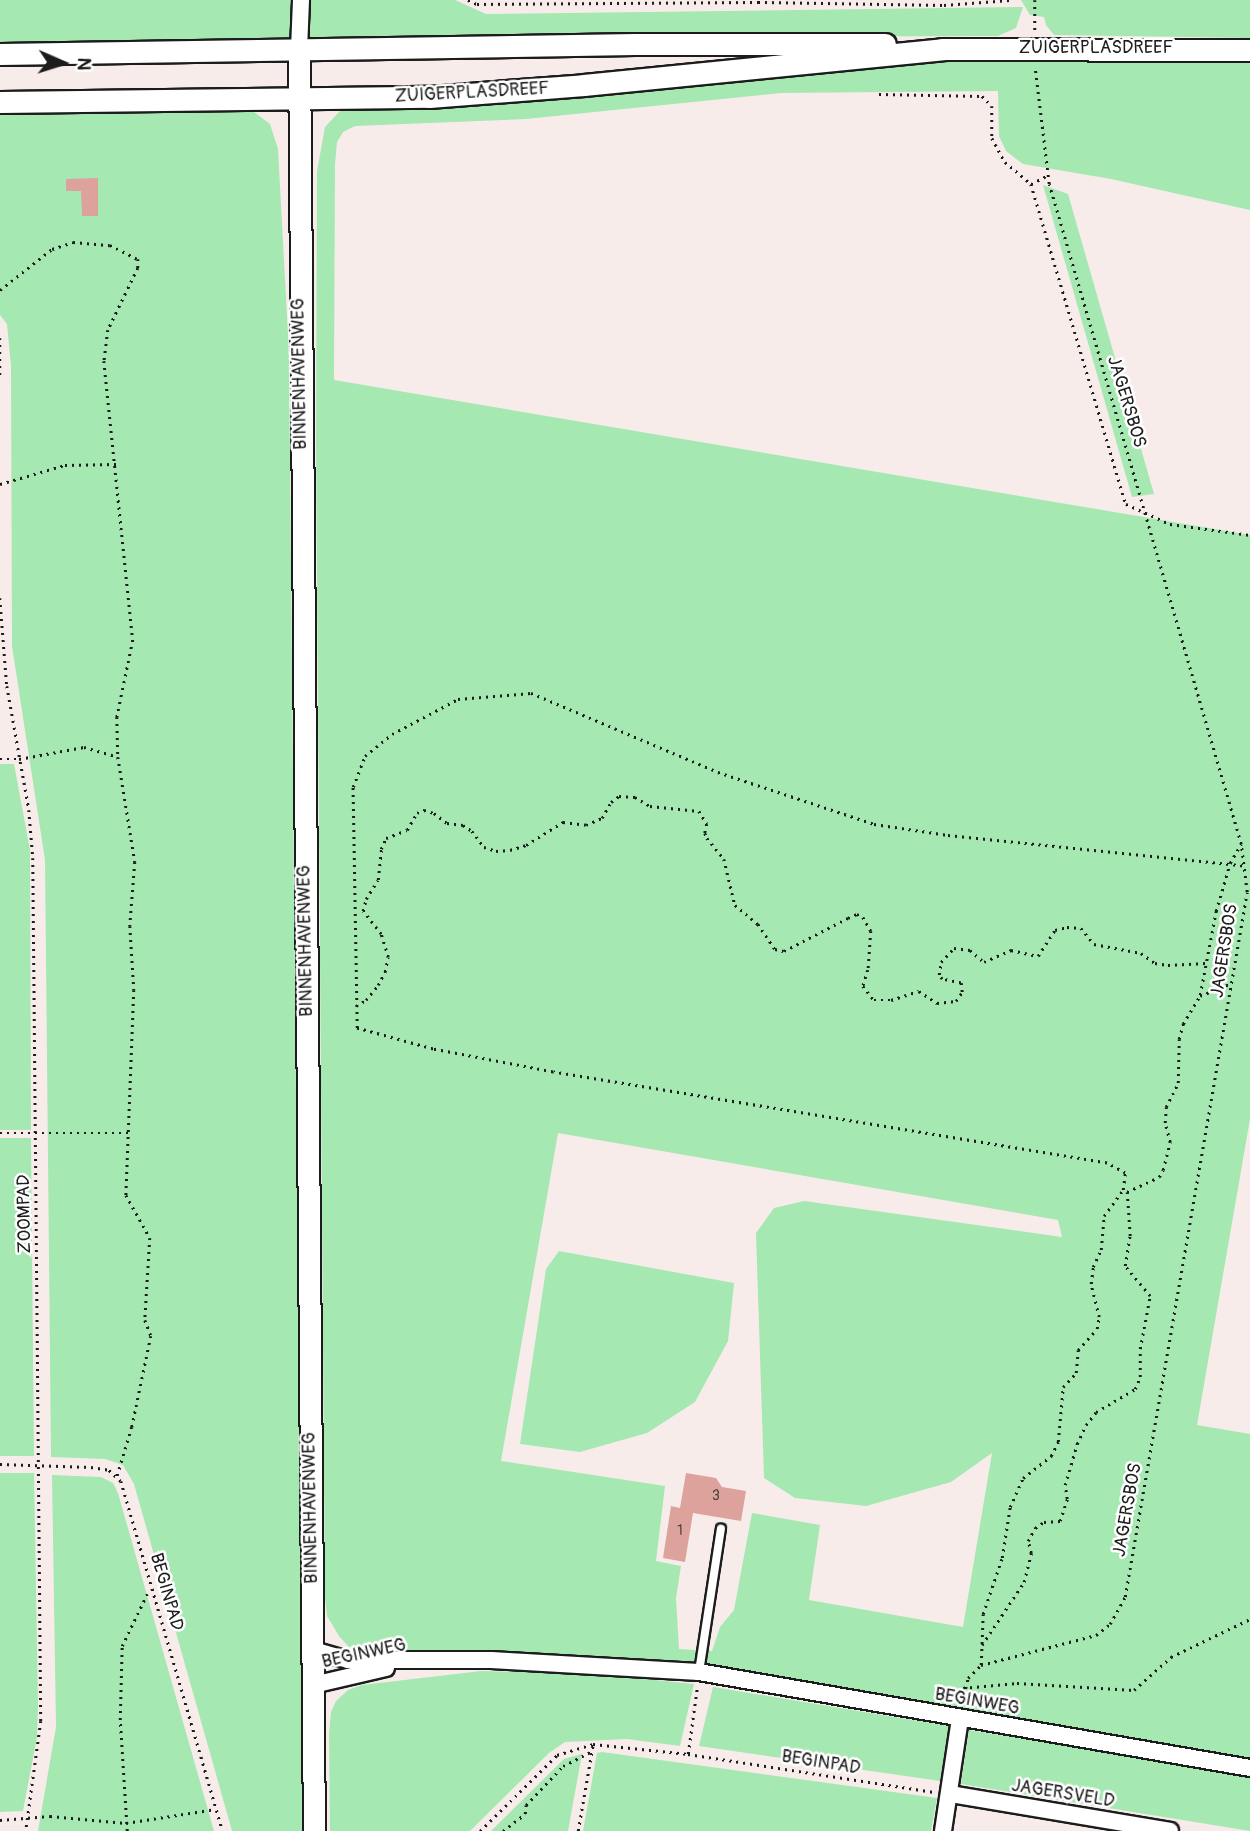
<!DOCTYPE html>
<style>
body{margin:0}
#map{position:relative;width:1250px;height:1831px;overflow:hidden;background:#f8eceb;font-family:Pangolin,sans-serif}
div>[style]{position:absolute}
.green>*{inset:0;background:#a5e8b2}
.building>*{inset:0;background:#dca29b}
.path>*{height:2.5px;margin-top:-1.25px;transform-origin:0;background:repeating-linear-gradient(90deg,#1c1c1c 0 2px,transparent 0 7px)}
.roads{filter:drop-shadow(2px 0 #1c1c1c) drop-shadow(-2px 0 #1c1c1c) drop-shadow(0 2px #1c1c1c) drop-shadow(0 -2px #1c1c1c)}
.lane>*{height:8px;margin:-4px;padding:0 4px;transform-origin:4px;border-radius:4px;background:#fff}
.street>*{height:16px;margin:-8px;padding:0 8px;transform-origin:8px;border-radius:8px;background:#fff}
.secondary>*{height:21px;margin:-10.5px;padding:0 10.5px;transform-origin:10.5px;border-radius:10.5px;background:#fff}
span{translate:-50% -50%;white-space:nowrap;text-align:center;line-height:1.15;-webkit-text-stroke:5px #fff;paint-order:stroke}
.number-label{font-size:14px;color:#4c3e3c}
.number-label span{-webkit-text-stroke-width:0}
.street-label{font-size:18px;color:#1c1c1c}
.north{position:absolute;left:28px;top:28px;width:70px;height:70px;-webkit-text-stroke:5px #fff;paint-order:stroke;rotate:93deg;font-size:19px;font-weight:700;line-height:28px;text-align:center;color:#1c1c1c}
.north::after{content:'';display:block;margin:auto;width:24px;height:32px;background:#1c1c1c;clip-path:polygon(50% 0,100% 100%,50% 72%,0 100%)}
</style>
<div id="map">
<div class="green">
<i style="clip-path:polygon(0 0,455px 0,486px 14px,1023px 7px,1016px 28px,998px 36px,691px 37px,617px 32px,547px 39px,0 44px)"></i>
<i style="clip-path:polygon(1021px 0,1250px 0,1250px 38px,1054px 35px,1046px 25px,1044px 17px,1030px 15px)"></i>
<i style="clip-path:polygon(evenodd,1194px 58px,1250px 60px,1250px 210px,1111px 179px,1023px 164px,1006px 151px,999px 136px,998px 91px,781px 93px,526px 119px,355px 126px,343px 132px,337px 142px,335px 164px,334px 380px,1250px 535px,1250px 1119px,1197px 1425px,1250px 1434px,1250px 1759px,827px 1685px,678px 1664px,525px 1652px,369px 1651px,349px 1647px,339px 1636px,327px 1616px,325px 1598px,316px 441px,317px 171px,325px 127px,341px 110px,881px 63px,1194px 58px,558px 1133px,1058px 1220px,1062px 1237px,804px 1201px,774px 1208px,756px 1233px,764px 1478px,795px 1498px,866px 1506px,951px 1482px,992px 1453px,963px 1627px,809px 1600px,820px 1525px,752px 1513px,734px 1610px,720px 1627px,712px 1651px,679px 1649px,676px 1598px,681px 1566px,656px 1561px,665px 1486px,501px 1461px,558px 1133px)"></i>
<i style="clip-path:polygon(0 108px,229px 108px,254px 112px,270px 124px,278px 149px,289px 353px,303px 1831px,232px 1831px,134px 1484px,123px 1465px,105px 1459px,51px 1457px,45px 860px,12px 646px,11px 366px,7px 324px,0 315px)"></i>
<i style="clip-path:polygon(1043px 185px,1068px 194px,1154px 494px,1132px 497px)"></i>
<i style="clip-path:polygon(0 764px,14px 764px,30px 850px,31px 1130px,0 1130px)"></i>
<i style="clip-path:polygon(0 1138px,31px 1138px,34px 1456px,0 1456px)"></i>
<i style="clip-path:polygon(559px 1251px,734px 1283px,728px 1341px,695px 1402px,647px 1433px,580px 1452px,520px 1444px,546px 1269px)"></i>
<i style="clip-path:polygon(0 1473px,34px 1473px,38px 1706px,37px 1737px,23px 1811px,0 1812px)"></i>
<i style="clip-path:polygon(52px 1475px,101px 1477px,113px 1483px,118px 1493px,214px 1831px,38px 1831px,56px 1727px)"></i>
<i style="clip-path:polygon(481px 1671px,595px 1674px,694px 1684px,680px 1746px,627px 1739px,565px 1742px,549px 1753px,470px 1831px,330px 1831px,329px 1734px,331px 1712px,336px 1701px,348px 1690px,362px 1685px)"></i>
<i style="clip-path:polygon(713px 1687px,949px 1726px,940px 1781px,699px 1746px)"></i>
<i style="clip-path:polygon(969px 1730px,1250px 1776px,1250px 1831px,961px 1784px)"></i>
<i style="clip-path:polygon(602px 1752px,937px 1798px,931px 1831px,583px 1831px,597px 1753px)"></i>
<i style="clip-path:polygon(582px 1754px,568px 1831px,491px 1831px,564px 1759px)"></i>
</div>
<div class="building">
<i style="clip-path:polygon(98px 178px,98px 216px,82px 216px,81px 191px,66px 191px,66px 179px)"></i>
<i style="clip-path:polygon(686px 1473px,716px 1478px,722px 1487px,746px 1491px,741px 1521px,693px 1513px,685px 1562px,663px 1558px,671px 1506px,680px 1508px)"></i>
</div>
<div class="path">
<i style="left:468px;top:0;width:10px;rotate:24deg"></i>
<i style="left:477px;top:4px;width:281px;rotate:-0.4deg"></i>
<i style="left:758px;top:2px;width:186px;rotate:0.9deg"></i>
<i style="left:944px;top:5px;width:66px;rotate:-4.3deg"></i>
<i style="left:1035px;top:0;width:31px;rotate:90deg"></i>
<i style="left:879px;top:94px;width:103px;rotate:1.1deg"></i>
<i style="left:982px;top:96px;width:14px;rotate:45deg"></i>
<i style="left:992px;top:106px;width:32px;rotate:90deg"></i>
<i style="left:992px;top:138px;width:27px;rotate:62deg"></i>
<i style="left:1005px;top:162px;width:34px;rotate:40deg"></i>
<i style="left:1031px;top:184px;width:19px;rotate:-28deg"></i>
<i style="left:1031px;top:184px;width:334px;rotate:73.5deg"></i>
<i style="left:1126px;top:504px;width:48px;rotate:24.4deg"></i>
<i style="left:1170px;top:524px;width:81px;rotate:7.8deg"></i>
<i style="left:0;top:290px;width:66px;rotate:-38.3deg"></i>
<i style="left:52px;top:249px;width:22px;rotate:-18deg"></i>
<i style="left:73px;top:242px;width:37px;rotate:5deg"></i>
<i style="left:110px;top:245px;width:31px;rotate:27deg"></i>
<i style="left:138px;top:259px;width:9px;rotate:90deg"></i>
<i style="left:138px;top:268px;width:69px;rotate:115.8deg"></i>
<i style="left:108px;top:330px;width:31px;rotate:97deg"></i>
<i style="left:104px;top:361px;width:281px;rotate:84.1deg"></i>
<i style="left:133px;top:640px;width:79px;rotate:101.7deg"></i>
<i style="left:117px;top:717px;width:40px;rotate:88.6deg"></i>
<i style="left:118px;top:757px;width:106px;rotate:80.8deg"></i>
<i style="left:135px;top:862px;width:64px;rotate:94.5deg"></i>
<i style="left:130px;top:926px;width:64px;rotate:86.4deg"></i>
<i style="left:134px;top:990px;width:205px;rotate:92.2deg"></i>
<i style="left:126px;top:1195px;width:49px;rotate:60.8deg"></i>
<i style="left:150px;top:1238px;width:82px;rotate:93.5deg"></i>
<i style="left:145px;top:1320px;width:17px;rotate:69deg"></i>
<i style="left:151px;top:1336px;width:93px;rotate:101.8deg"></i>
<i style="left:132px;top:1427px;width:52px;rotate:106.7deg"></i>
<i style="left:0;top:338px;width:40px;rotate:90deg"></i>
<i style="left:0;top:484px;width:68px;rotate:-16.3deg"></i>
<i style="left:65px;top:465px;width:51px;rotate:-1.1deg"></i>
<i style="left:0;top:598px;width:88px;rotate:85.5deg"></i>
<i style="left:7px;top:686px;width:126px;rotate:79.9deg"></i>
<i style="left:29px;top:810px;width:48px;rotate:85.2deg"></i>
<i style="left:33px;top:858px;width:863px;rotate:89.47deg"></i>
<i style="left:41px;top:1721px;width:111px;rotate:97.8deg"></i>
<i style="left:0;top:759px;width:19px"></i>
<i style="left:19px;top:759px;width:66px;rotate:-10.5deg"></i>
<i style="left:84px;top:747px;width:35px;rotate:16deg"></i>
<i style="left:1200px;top:995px;width:86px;rotate:-79.2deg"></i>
<i style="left:1216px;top:911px;width:50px;rotate:-73.7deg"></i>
<i style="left:1230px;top:863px;width:22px;rotate:-60deg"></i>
<i style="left:356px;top:1006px;width:12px;rotate:-31deg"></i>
<i style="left:366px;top:1000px;width:19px;rotate:-51deg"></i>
<i style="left:378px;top:985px;width:15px;rotate:-62deg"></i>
<i style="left:385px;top:972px;width:15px;rotate:-79deg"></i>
<i style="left:388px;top:957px;width:24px;rotate:-107deg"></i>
<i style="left:381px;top:934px;width:29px;rotate:-128deg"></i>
<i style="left:363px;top:911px;width:12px;rotate:-76deg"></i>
<i style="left:366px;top:899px;width:22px;rotate:-58deg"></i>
<i style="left:378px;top:880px;width:31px;rotate:-84deg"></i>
<i style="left:381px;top:849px;width:12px;rotate:-66deg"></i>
<i style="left:386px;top:838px;width:22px;rotate:-21deg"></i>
<i style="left:407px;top:830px;width:20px;rotate:-60deg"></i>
<i style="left:417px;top:813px;width:8px;rotate:-23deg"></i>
<i style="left:424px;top:810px;width:10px;rotate:17deg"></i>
<i style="left:434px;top:813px;width:16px;rotate:38deg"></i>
<i style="left:447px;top:823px;width:16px;rotate:7deg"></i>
<i style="left:463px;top:825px;width:11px;rotate:34deg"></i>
<i style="left:472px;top:831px;width:20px;rotate:53deg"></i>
<i style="left:484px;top:847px;width:13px;rotate:18deg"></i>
<i style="left:496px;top:851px;width:14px;rotate:-4deg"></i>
<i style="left:510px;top:850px;width:17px;rotate:-17deg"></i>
<i style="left:526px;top:845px;width:44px;rotate:-31.9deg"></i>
<i style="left:563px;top:822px;width:23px;rotate:7deg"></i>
<i style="left:586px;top:825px;width:17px;rotate:-24deg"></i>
<i style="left:602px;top:818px;width:18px;rotate:-61deg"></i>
<i style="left:611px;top:802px;width:10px;rotate:-37deg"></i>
<i style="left:619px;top:796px;width:16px;rotate:4deg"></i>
<i style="left:635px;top:797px;width:17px;rotate:31deg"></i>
<i style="left:650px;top:806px;width:49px;rotate:5.8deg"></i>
<i style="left:699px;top:811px;width:15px;rotate:58deg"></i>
<i style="left:707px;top:824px;width:9px;rotate:103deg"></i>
<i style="left:705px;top:833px;width:5px;rotate:68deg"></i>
<i style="left:707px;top:838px;width:27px;rotate:51deg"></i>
<i style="left:724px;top:859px;width:47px;rotate:76.6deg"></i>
<i style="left:735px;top:905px;width:30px;rotate:40deg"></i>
<i style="left:758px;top:924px;width:30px;rotate:56deg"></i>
<i style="left:775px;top:949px;width:9px;rotate:13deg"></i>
<i style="left:784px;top:951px;width:72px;rotate:-27.3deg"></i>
<i style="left:848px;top:918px;width:10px;rotate:-24deg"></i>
<i style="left:857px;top:914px;width:7px;rotate:27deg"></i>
<i style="left:863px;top:917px;width:16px;rotate:60deg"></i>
<i style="left:871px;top:931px;width:39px;rotate:94deg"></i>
<i style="left:868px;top:970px;width:17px;rotate:107deg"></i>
<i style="left:863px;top:986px;width:18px;rotate:52deg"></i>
<i style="left:874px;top:1000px;width:17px"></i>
<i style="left:891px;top:1000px;width:29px;rotate:-18deg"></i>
<i style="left:919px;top:991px;width:22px;rotate:34deg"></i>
<i style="left:937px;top:1003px;width:19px;rotate:-6deg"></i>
<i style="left:956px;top:1001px;width:11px;rotate:-56deg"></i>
<i style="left:962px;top:992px;width:9px;rotate:-96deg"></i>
<i style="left:961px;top:983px;width:19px;rotate:-168deg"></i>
<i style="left:942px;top:979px;width:5px;rotate:-127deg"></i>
<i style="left:939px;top:975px;width:13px;rotate:-81deg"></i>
<i style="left:941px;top:962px;width:19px;rotate:-47deg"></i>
<i style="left:954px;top:948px;width:16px;rotate:7deg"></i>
<i style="left:970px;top:950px;width:18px;rotate:41deg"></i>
<i style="left:984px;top:962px;width:30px;rotate:-24deg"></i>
<i style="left:1011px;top:950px;width:28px;rotate:13deg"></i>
<i style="left:1038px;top:956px;width:31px;rotate:-57deg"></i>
<i style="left:1055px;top:930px;width:12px;rotate:-14deg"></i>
<i style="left:1067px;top:927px;width:14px;rotate:4deg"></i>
<i style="left:1081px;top:928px;width:21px;rotate:51deg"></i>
<i style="left:1094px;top:944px;width:48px;rotate:10.8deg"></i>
<i style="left:1141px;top:953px;width:17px;rotate:36deg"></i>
<i style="left:1155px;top:963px;width:13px;rotate:9deg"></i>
<i style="left:1168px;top:965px;width:38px;rotate:-3deg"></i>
<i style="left:0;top:1133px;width:129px"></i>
<i style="left:0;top:1464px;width:91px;rotate:1.9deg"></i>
<i style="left:91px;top:1467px;width:18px;rotate:9deg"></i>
<i style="left:109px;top:1470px;width:16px;rotate:43deg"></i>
<i style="left:121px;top:1481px;width:365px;rotate:73.8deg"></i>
<i style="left:982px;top:1645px;width:76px;rotate:-56.3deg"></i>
<i style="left:1024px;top:1582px;width:30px;rotate:-76deg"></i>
<i style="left:1031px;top:1553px;width:12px;rotate:-104deg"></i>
<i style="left:1028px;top:1541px;width:15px;rotate:-62deg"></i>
<i style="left:1035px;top:1528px;width:11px;rotate:-34deg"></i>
<i style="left:1044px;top:1522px;width:16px;rotate:-4deg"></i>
<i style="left:1060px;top:1521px;width:23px;rotate:-72deg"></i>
<i style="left:1067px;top:1499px;width:14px;rotate:-98deg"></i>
<i style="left:1065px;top:1485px;width:43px;rotate:-73.7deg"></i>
<i style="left:1077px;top:1444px;width:21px;rotate:-65deg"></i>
<i style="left:1086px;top:1425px;width:16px;rotate:-52deg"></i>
<i style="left:1096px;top:1412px;width:45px;rotate:-30.5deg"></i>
<i style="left:1135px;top:1389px;width:13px;rotate:-67deg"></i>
<i style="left:1140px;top:1377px;width:28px;rotate:-90deg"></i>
<i style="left:1140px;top:1349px;width:54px;rotate:-79.3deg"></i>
<i style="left:1150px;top:1296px;width:39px;rotate:-130deg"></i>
<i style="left:1125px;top:1266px;width:30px;rotate:-81deg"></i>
<i style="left:1130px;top:1236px;width:44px;rotate:-93.9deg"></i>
<i style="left:1127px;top:1192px;width:35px;rotate:-25deg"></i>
<i style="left:1159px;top:1177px;width:8px;rotate:-60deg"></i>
<i style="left:1163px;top:1170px;width:29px;rotate:-76deg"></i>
<i style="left:1170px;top:1142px;width:20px;rotate:-105deg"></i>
<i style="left:1165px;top:1123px;width:16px;rotate:-86deg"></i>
<i style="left:1166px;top:1107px;width:27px;rotate:-63deg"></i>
<i style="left:1178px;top:1083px;width:44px;rotate:-88.7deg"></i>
<i style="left:1179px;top:1039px;width:16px;rotate:-75deg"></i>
<i style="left:1183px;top:1024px;width:33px;rotate:-59deg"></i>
<i style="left:1200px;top:996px;width:35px;rotate:-22deg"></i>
<i style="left:981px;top:1665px;width:51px;rotate:-87.8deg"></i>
<i style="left:983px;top:1614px;width:59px;rotate:-71.3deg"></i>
<i style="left:1002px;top:1558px;width:52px;rotate:-81.1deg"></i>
<i style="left:1010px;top:1507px;width:32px;rotate:-66deg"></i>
<i style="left:1023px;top:1478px;width:36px;rotate:-38deg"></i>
<i style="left:1051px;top:1456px;width:16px;rotate:-63deg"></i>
<i style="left:1058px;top:1442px;width:55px;rotate:-84.8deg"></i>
<i style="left:1063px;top:1387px;width:19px;rotate:-47deg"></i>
<i style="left:1076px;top:1373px;width:23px;rotate:-85deg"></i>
<i style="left:1078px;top:1350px;width:28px;rotate:-48deg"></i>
<i style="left:1097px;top:1329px;width:12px;rotate:-81deg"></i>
<i style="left:1099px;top:1317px;width:34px;rotate:-104deg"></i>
<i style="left:1091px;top:1284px;width:17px;rotate:-83deg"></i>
<i style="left:1093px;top:1267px;width:19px;rotate:-65deg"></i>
<i style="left:1101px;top:1250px;width:34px;rotate:-85deg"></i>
<i style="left:1104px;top:1216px;width:32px;rotate:-54deg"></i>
<i style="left:1123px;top:1190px;width:17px;rotate:-83deg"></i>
<i style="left:1125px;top:1173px;width:21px;rotate:-151deg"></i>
<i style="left:1107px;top:1163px;width:561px;rotate:-170.67deg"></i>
<i style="left:553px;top:1072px;width:122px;rotate:-169.1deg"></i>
<i style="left:433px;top:1049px;width:79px;rotate:-164.6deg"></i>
<i style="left:357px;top:1028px;width:241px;rotate:-91deg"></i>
<i style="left:353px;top:787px;width:33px;rotate:-69deg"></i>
<i style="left:365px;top:756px;width:35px;rotate:-39deg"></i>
<i style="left:392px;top:734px;width:75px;rotate:-27.9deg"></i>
<i style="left:458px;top:699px;width:73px;rotate:-4.7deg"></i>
<i style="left:531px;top:693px;width:203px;rotate:22.9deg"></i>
<i style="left:718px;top:772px;width:164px;rotate:18.4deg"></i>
<i style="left:874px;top:824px;width:75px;rotate:8.5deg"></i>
<i style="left:948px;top:835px;width:300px;rotate:5.9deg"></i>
<i style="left:963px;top:1688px;width:54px;rotate:-5.3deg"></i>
<i style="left:1017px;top:1683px;width:117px;rotate:3.4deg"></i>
<i style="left:1134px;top:1690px;width:50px;rotate:-41.7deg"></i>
<i style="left:1171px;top:1657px;width:88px;rotate:-25.7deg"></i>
<i style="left:962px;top:1702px;width:25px;rotate:-76deg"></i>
<i style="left:968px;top:1678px;width:18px;rotate:-45deg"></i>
<i style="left:981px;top:1665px;width:119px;rotate:-14.6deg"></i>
<i style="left:1096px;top:1635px;width:18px;rotate:-38deg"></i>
<i style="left:1110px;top:1624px;width:31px;rotate:-61deg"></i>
<i style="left:1125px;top:1597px;width:715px;rotate:-80.18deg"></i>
<i style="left:1247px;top:892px;width:48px;rotate:-97.1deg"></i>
<i style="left:1241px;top:844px;width:687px;rotate:-106.22deg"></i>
<i style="left:1049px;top:184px;width:116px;rotate:-96.9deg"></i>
<i style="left:688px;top:1754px;width:67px;rotate:-82.2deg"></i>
<i style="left:0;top:1820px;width:50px;rotate:-4.6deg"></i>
<i style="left:50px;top:1816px;width:76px;rotate:5.3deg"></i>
<i style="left:126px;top:1823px;width:91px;rotate:-8.8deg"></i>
<i style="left:127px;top:1831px;width:111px;rotate:-93.6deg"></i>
<i style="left:120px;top:1720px;width:74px;rotate:-88.5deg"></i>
<i style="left:122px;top:1646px;width:58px;rotate:-64.3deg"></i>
<i style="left:480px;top:1831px;width:108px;rotate:-44.6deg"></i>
<i style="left:557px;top:1755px;width:38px;rotate:-17deg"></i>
<i style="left:593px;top:1744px;width:96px;rotate:6deg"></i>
<i style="left:688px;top:1754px;width:249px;rotate:8.8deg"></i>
<i style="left:503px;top:1831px;width:28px;rotate:-38deg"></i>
<i style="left:525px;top:1814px;width:9px;rotate:-84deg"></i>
<i style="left:526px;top:1805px;width:54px;rotate:-46.5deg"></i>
<i style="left:563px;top:1766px;width:31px;rotate:-27deg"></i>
<i style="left:578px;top:1831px;width:88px;rotate:-80.2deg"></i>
</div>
<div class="roads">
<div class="lane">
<i style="left:699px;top:1672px;width:145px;rotate:-81.3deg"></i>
</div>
<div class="street">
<i style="left:299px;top:50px;width:50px;rotate:-87.7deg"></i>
<i style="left:313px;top:1650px;width:36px;rotate:16deg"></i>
<i style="left:348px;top:1660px;width:143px"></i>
<i style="left:491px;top:1660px;width:208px;rotate:3.3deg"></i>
<i style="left:699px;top:1672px;width:559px;rotate:9.88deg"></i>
<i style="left:313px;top:1685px;width:75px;rotate:-13.1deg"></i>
<i style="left:950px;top:1794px;width:223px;rotate:9.5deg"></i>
<i style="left:943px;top:1831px;width:113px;rotate:-81.4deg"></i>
</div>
<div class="secondary">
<i style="left:299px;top:50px;width:1781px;rotate:89.52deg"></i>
<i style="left:0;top:54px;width:635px;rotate:-0.9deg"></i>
<i style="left:635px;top:44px;width:250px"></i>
<i style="left:0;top:102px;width:429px;rotate:-0.7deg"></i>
<i style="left:429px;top:97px;width:155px;rotate:-4.4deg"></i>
<i style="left:584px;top:85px;width:360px;rotate:-5.7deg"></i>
<i style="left:942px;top:49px;width:308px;rotate:0.2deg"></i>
</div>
</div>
<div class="number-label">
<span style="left:716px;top:1496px">3</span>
<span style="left:680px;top:1531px">1</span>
</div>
<div class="street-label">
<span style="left:1096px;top:48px">ZUIGERPLASDREEF</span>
<span style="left:472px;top:93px;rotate:-3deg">ZUIGERPLASDREEF</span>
<span style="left:300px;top:374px;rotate:-91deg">BINNENHAVENWEG</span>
<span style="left:1126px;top:402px;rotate:73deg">JAGERSBOS</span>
<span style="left:306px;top:941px;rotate:-91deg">BINNENHAVENWEG</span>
<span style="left:1225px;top:951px;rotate:-81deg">JAGERSBOS</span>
<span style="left:25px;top:1214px;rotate:-91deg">ZOOMPAD</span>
<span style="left:311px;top:1508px;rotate:-91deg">BINNENHAVENWEG</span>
<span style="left:1128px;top:1510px;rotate:-80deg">JAGERSBOS</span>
<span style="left:166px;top:1592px;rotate:74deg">BEGINPAD</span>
<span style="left:364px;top:1654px;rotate:-12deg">BEGINWEG</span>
<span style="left:977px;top:1702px;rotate:10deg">BEGINWEG</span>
<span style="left:821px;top:1763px;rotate:9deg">BEGINPAD</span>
<span style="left:1063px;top:1794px;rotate:9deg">JAGERSVELD</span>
</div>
<div class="north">N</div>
</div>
